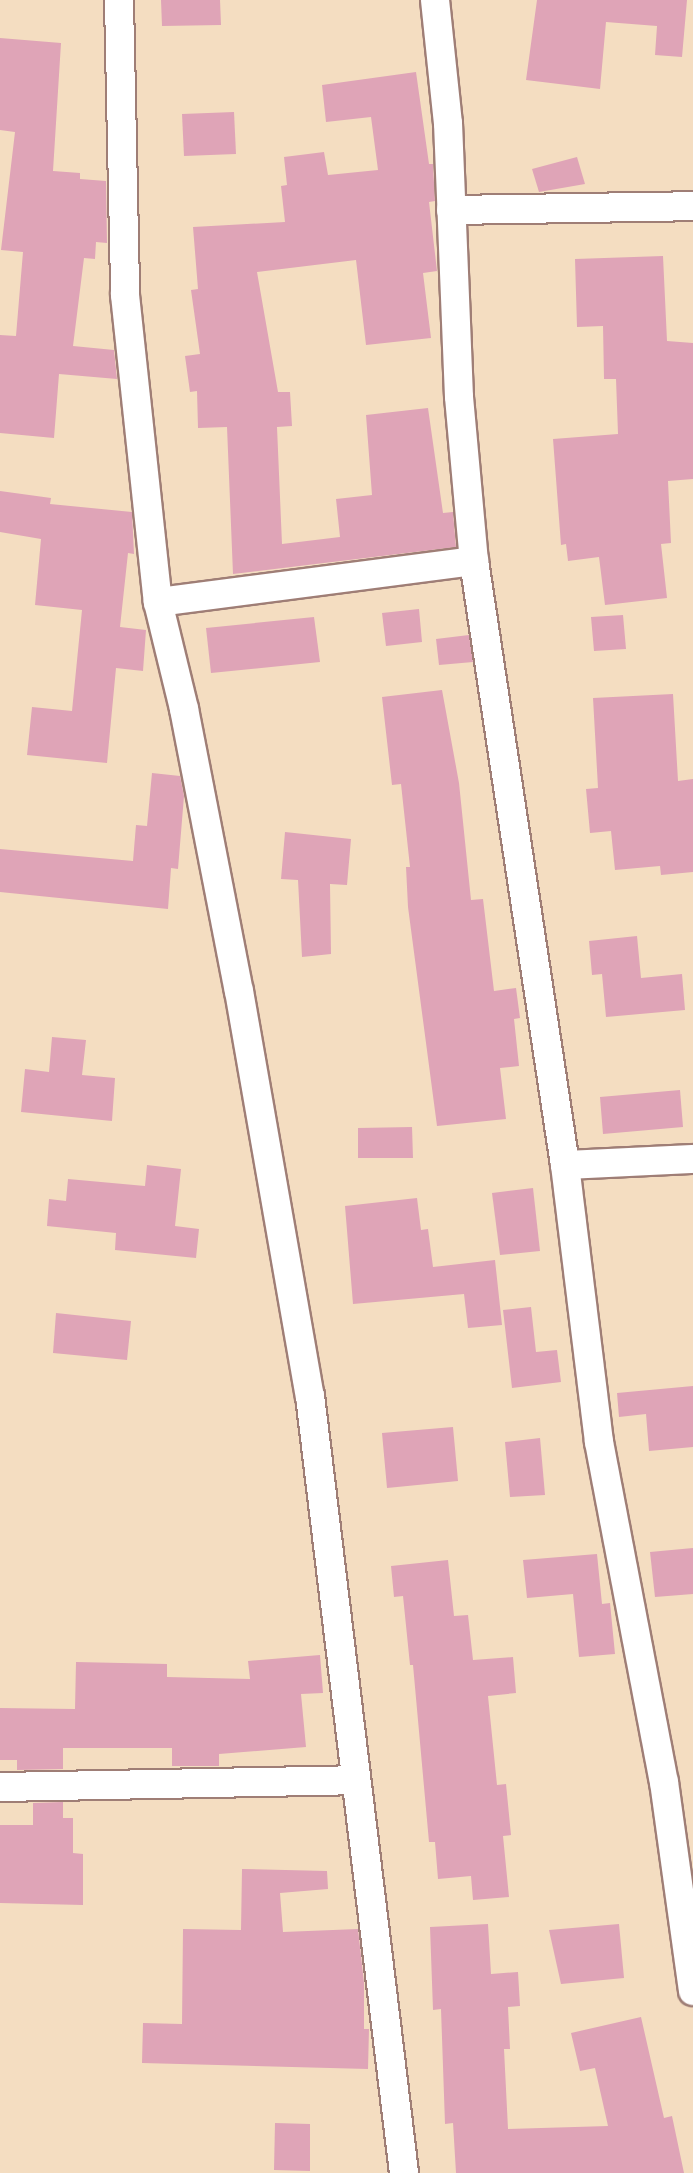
<!DOCTYPE html>
<style>
body{margin:0}
#map{position:relative;width:693px;height:2173px;overflow:hidden;background:#f4ddc1;font-family:"IM FELL French Canon",serif}
div>[style]{position:absolute}
.building>*{inset:0;background:#dfa4b7}
.roads{filter:drop-shadow(2px 0 #9f7e76) drop-shadow(-2px 0 #9f7e76) drop-shadow(0 2px #9f7e76) drop-shadow(0 -2px #9f7e76)}
.street>*{height:28px;margin:-14px;padding:0 14px;transform-origin:14px;border-radius:14px;background:#fff}
span{translate:-50% -50%;white-space:nowrap;text-align:center;line-height:1.15;-webkit-text-stroke:5px #fcf5e5;paint-order:stroke}
</style>
<div id="map">
<div class="building">
<i style="clip-path:polygon(161px 0,220px 0,221px 25px,162px 26px)"></i>
<i style="clip-path:polygon(537px 0,687px 0,682px 57px,655px 55px,657px 26px,606px 22px,600px 89px,526px 80px)"></i>
<i style="clip-path:polygon(0 38px,61px 43px,53px 171px,80px 173px,80px 179px,106px 181px,107px 243px,96px 242px,95px 259px,84px 258px,73px 346px,114px 350px,117px 379px,59px 374px,54px 438px,0 433px,0 335px,16px 336px,23px 252px,1px 250px,15px 132px,0 130px)"></i>
<i style="clip-path:polygon(416px 72px,429px 164px,433px 164px,435px 201px,429px 202px,437px 271px,423px 273px,431px 338px,366px 345px,356px 260px,257px 272px,278px 392px,290px 392px,292px 426px,277px 427px,282px 544px,340px 537px,336px 499px,372px 495px,366px 415px,428px 408px,443px 513px,453px 512px,456px 547px,233px 574px,227px 427px,198px 428px,197px 391px,190px 392px,185px 356px,200px 354px,191px 290px,198px 289px,193px 227px,285px 222px,281px 186px,287px 185px,284px 157px,324px 152px,328px 175px,378px 170px,371px 117px,326px 122px,322px 85px)"></i>
<i style="clip-path:polygon(234px 112px,236px 154px,184px 156px,182px 114px)"></i>
<i style="clip-path:polygon(577px 157px,585px 184px,539px 192px,532px 169px)"></i>
<i style="clip-path:polygon(663px 256px,667px 341px,693px 343px,693px 479px,668px 481px,671px 543px,661px 544px,667px 598px,605px 605px,599px 557px,568px 561px,566px 544px,561px 545px,553px 439px,618px 434px,616px 379px,604px 379px,603px 326px,577px 327px,575px 259px)"></i>
<i style="clip-path:polygon(0 491px,51px 498px,50px 504px,132px 512px,134px 554px,128px 553px,120px 627px,146px 630px,143px 671px,116px 668px,107px 763px,27px 755px,32px 707px,72px 711px,82px 610px,35px 605px,41px 539px,0 532px)"></i>
<i style="clip-path:polygon(419px 609px,422px 642px,386px 646px,382px 613px)"></i>
<i style="clip-path:polygon(623px 615px,626px 649px,594px 651px,591px 617px)"></i>
<i style="clip-path:polygon(314px 617px,320px 662px,211px 673px,206px 628px)"></i>
<i style="clip-path:polygon(469px 635px,473px 662px,439px 665px,436px 639px)"></i>
<i style="clip-path:polygon(442px 690px,459px 783px,471px 900px,483px 899px,494px 991px,516px 988px,520px 1018px,514px 1019px,519px 1066px,500px 1068px,506px 1119px,437px 1126px,408px 907px,406px 867px,410px 867px,401px 784px,392px 785px,382px 697px)"></i>
<i style="clip-path:polygon(673px 694px,678px 781px,693px 779px,693px 872px,661px 875px,660px 866px,615px 870px,611px 831px,590px 833px,586px 789px,598px 788px,593px 698px)"></i>
<i style="clip-path:polygon(152px 773px,180px 776px,184px 796px,178px 869px,171px 868px,168px 909px,0 892px,0 849px,133px 861px,136px 825px,147px 826px)"></i>
<i style="clip-path:polygon(285px 832px,351px 839px,347px 885px,330px 884px,331px 954px,302px 957px,298px 880px,281px 879px)"></i>
<i style="clip-path:polygon(637px 936px,641px 978px,682px 974px,685px 1010px,606px 1017px,602px 974px,592px 975px,589px 941px)"></i>
<i style="clip-path:polygon(52px 1037px,86px 1040px,82px 1075px,115px 1078px,112px 1121px,21px 1112px,25px 1069px,49px 1072px)"></i>
<i style="clip-path:polygon(680px 1090px,683px 1127px,603px 1134px,600px 1097px)"></i>
<i style="clip-path:polygon(412px 1127px,413px 1158px,358px 1158px,358px 1128px)"></i>
<i style="clip-path:polygon(147px 1165px,181px 1169px,175px 1226px,199px 1229px,196px 1258px,115px 1250px,116px 1233px,47px 1226px,49px 1199px,66px 1201px,68px 1179px,145px 1186px)"></i>
<i style="clip-path:polygon(533px 1188px,540px 1251px,500px 1255px,492px 1193px)"></i>
<i style="clip-path:polygon(417px 1198px,421px 1230px,428px 1229px,433px 1267px,495px 1260px,502px 1325px,468px 1328px,464px 1294px,353px 1304px,345px 1206px)"></i>
<i style="clip-path:polygon(531px 1307px,536px 1352px,557px 1350px,561px 1382px,512px 1388px,503px 1310px)"></i>
<i style="clip-path:polygon(56px 1313px,131px 1321px,127px 1360px,53px 1353px)"></i>
<i style="clip-path:polygon(693px 1386px,693px 1447px,649px 1451px,646px 1414px,619px 1417px,617px 1393px)"></i>
<i style="clip-path:polygon(453px 1427px,458px 1481px,387px 1488px,382px 1433px)"></i>
<i style="clip-path:polygon(540px 1438px,545px 1495px,510px 1497px,505px 1442px)"></i>
<i style="clip-path:polygon(693px 1548px,693px 1594px,655px 1597px,650px 1552px)"></i>
<i style="clip-path:polygon(597px 1554px,602px 1604px,610px 1603px,615px 1654px,579px 1657px,573px 1594px,527px 1598px,523px 1560px)"></i>
<i style="clip-path:polygon(448px 1560px,454px 1616px,468px 1615px,473px 1660px,513px 1657px,516px 1693px,488px 1696px,497px 1785px,506px 1784px,511px 1835px,503px 1836px,509px 1897px,473px 1900px,471px 1876px,438px 1879px,435px 1842px,429px 1842px,413px 1665px,410px 1665px,403px 1596px,394px 1597px,391px 1566px)"></i>
<i style="clip-path:polygon(320px 1655px,323px 1693px,301px 1694px,306px 1747px,219px 1754px,219px 1766px,172px 1766px,172px 1748px,63px 1748px,63px 1769px,17px 1770px,17px 1760px,0 1760px,0 1708px,75px 1709px,76px 1662px,167px 1664px,167px 1677px,250px 1679px,248px 1661px)"></i>
<i style="clip-path:polygon(63px 1802px,63px 1818px,73px 1818px,73px 1853px,83px 1854px,83px 1905px,0 1903px,0 1825px,33px 1825px,33px 1803px)"></i>
<i style="clip-path:polygon(242px 1869px,327px 1871px,328px 1889px,280px 1893px,283px 1932px,358px 1929px,364px 1983px,364px 2029px,369px 2029px,368px 2069px,142px 2063px,143px 2023px,182px 2024px,183px 1929px,241px 1930px)"></i>
<i style="clip-path:polygon(488px 1924px,491px 1974px,518px 1972px,520px 2006px,508px 2007px,510px 2049px,504px 2049px,508px 2129px,608px 2126px,595px 2068px,580px 2071px,571px 2033px,641px 2017px,664px 2118px,672px 2116px,684px 2173px,456px 2173px,453px 2123px,445px 2124px,441px 2009px,433px 2010px,430px 1927px)"></i>
<i style="clip-path:polygon(619px 1924px,624px 1978px,561px 1984px,549px 1930px)"></i>
<i style="clip-path:polygon(275px 2123px,310px 2124px,310px 2171px,274px 2170px)"></i>
</div>
<div class="roads">
<div class="street">
<i style="left:119px;top:0;width:295px;rotate:88.8deg"></i>
<i style="left:125px;top:295px;width:309px;rotate:83.9deg"></i>
<i style="left:158px;top:602px;width:110px;rotate:76.3deg"></i>
<i style="left:184px;top:709px;width:287px;rotate:79deg"></i>
<i style="left:239px;top:991px;width:411px;rotate:80.1deg"></i>
<i style="left:310px;top:1396px;width:783px;rotate:83.1deg"></i>
<i style="left:435px;top:0;width:124px;rotate:84deg"></i>
<i style="left:448px;top:123px;width:274px;rotate:87.7deg"></i>
<i style="left:459px;top:397px;width:165px;rotate:84.8deg"></i>
<i style="left:474px;top:561px;width:611px;rotate:81.43deg"></i>
<i style="left:565px;top:1165px;width:279px;rotate:83deg"></i>
<i style="left:599px;top:1442px;width:346px;rotate:79.2deg"></i>
<i style="left:664px;top:1782px;width:211px;rotate:82.1deg"></i>
<i style="left:451px;top:210px;width:242px;rotate:-0.9deg"></i>
<i style="left:158px;top:602px;width:319px;rotate:-7.4deg"></i>
<i style="left:565px;top:1165px;width:128px;rotate:-2.7deg"></i>
<i style="left:0;top:1787px;width:356px;rotate:-1.1deg"></i>
</div>
</div>
</div>
